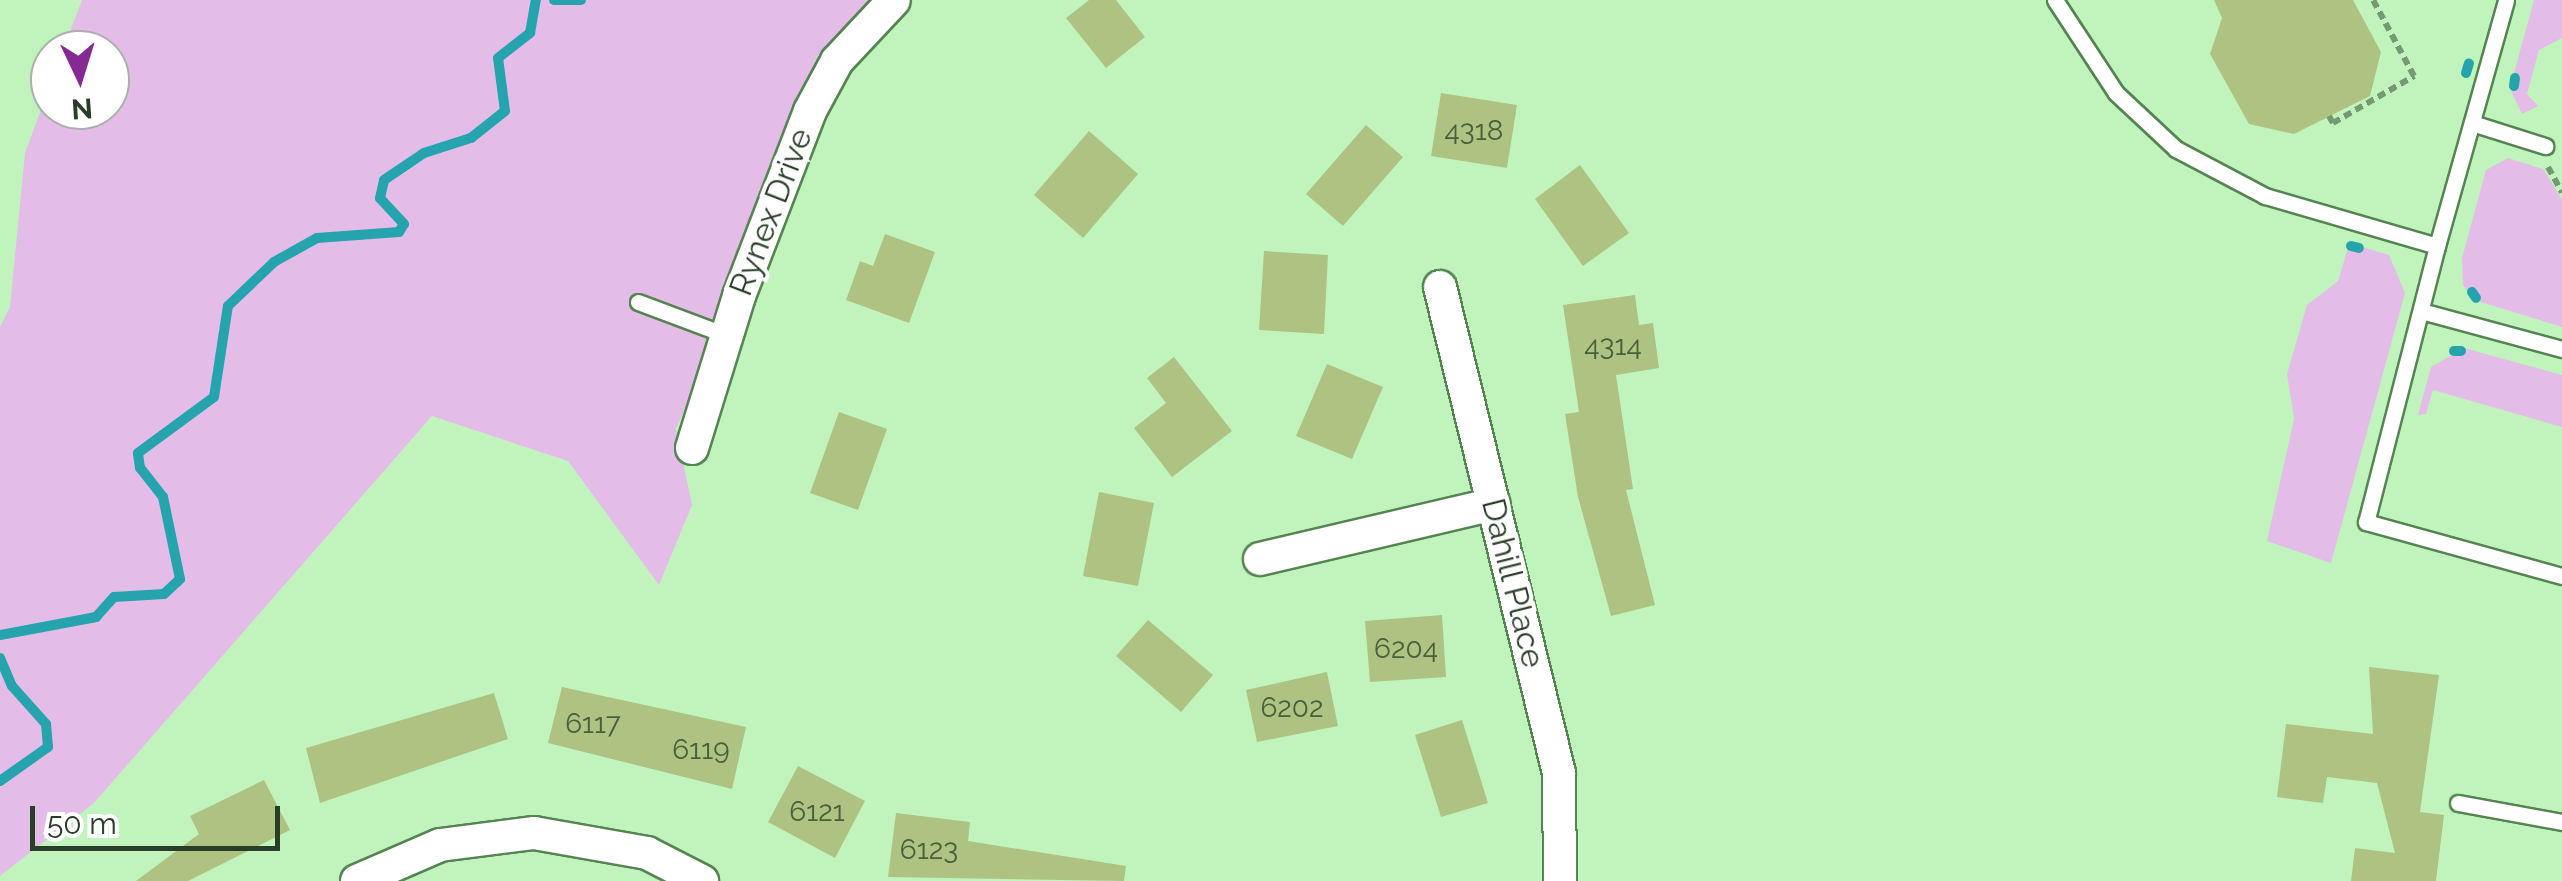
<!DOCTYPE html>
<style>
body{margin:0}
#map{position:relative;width:2562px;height:881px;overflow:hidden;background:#c1f4bd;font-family:Raleway,sans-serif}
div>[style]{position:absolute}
.green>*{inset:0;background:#e3bde8}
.stream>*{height:10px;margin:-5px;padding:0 5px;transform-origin:5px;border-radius:5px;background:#25a4ae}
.building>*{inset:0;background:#aec381}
.path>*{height:6px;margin-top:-3px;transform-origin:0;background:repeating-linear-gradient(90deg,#769973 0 8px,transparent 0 13px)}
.roads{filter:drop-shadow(2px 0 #558452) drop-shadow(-2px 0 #558452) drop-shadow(0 2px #558452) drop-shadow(0 -2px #558452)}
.service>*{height:15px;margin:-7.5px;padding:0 7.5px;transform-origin:7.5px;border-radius:7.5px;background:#fff}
.minor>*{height:32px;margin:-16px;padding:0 16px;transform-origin:16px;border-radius:16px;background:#fff}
span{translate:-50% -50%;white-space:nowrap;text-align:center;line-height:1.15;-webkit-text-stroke:8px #fff;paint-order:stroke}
.number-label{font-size:28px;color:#4a5e3e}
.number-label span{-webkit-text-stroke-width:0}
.street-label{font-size:32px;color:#293d27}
.north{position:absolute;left:30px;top:30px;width:100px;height:100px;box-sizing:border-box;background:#fff;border:2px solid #a9b1a9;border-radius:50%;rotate:176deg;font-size:28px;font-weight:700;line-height:40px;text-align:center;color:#293d27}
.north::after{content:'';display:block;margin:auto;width:35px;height:45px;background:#862993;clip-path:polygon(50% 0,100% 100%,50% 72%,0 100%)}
.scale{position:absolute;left:30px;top:806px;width:250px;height:45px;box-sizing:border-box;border:5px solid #293d27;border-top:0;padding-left:12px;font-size:30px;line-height:35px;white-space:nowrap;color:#293d27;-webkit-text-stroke:8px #fff;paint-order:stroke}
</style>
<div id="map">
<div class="green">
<i style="clip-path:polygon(82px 0,887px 0,827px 77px,676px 429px,692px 505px,659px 585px,568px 461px,432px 416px,94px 803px,0 876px,0 327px,10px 307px,25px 153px,50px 85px,50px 110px,110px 110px,110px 50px,63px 50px)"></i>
<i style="clip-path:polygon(2534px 0,2562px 0,2562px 38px,2539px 50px,2527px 94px,2538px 106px,2522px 114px,2510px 89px,2521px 76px,2514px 73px)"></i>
<i style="clip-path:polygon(2508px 158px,2543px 169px,2562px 199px,2562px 327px,2474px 300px,2463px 285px,2462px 258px,2486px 170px)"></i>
<i style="clip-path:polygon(2362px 247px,2389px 255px,2405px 293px,2331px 563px,2267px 541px,2294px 419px,2287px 374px,2307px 305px,2338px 281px,2348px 248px)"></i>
<i style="clip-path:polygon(2464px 348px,2562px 375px,2562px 427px,2433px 390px,2426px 414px,2418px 415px,2431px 367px)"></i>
</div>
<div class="stream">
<i style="left:554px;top:0;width:27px"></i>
<i style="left:2466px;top:73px;width:10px;rotate:-73deg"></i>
<i style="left:2514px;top:86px;width:8px;rotate:-83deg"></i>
<i style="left:2351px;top:246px;width:8px;rotate:14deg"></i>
<i style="left:2472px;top:292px;width:7px;rotate:56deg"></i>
<i style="left:2454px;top:351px;width:7px"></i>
<i style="left:0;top:635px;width:98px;rotate:-10.6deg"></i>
<i style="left:96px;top:617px;width:27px;rotate:-48deg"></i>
<i style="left:114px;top:597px;width:50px;rotate:-3.4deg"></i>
<i style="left:164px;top:594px;width:22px;rotate:-43deg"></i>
<i style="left:180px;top:579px;width:84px;rotate:-101.7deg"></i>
<i style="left:163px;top:497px;width:37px;rotate:-128deg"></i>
<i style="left:140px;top:468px;width:15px;rotate:-98deg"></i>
<i style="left:138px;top:453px;width:94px;rotate:-36.4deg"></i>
<i style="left:214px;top:397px;width:92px;rotate:-81.3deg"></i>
<i style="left:228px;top:306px;width:64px;rotate:-43.7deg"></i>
<i style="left:274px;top:262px;width:49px;rotate:-29.2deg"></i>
<i style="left:317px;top:238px;width:82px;rotate:-4.2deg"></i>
<i style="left:399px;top:232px;width:9px;rotate:-58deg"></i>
<i style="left:404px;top:224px;width:35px;rotate:-133deg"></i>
<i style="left:380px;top:198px;width:18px;rotate:-77deg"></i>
<i style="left:384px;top:180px;width:48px;rotate:-34deg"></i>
<i style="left:424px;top:153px;width:49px;rotate:-17.7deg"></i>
<i style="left:471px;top:138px;width:43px;rotate:-38.5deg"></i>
<i style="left:505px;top:111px;width:53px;rotate:-97.5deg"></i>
<i style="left:498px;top:58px;width:41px;rotate:-38deg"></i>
<i style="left:530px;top:33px;width:34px;rotate:-80deg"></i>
<i style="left:0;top:658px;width:30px;rotate:67deg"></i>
<i style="left:12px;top:686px;width:51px;rotate:48.2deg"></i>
<i style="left:46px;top:724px;width:23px;rotate:85deg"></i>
<i style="left:48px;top:747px;width:59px;rotate:144.7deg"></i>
</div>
<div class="building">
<i style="clip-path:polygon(1089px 0,1116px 0,1145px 37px,1106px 68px,1066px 18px)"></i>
<i style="clip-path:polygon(2214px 0,2353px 0,2381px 52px,2370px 96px,2294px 134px,2249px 124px,2210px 54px,2222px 18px)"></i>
<i style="clip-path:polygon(1441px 93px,1517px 105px,1507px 168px,1431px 156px)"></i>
<i style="clip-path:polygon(1366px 125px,1403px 157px,1343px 226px,1306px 194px)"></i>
<i style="clip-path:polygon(1089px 131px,1138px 174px,1083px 238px,1034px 195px)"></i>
<i style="clip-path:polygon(1580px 165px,1629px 233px,1583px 266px,1535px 199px)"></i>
<i style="clip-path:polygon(885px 234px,935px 252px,909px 323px,846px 300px,860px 261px,873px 266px)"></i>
<i style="clip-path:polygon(1264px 251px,1328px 255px,1324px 334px,1259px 330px)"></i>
<i style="clip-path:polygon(1635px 295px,1639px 325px,1653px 323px,1659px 368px,1616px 375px,1633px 489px,1626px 490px,1655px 605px,1611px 616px,1578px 497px,1565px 414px,1579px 412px,1563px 305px)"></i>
<i style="clip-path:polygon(1174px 357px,1232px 431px,1172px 477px,1134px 428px,1166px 403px,1147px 378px)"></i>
<i style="clip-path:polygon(1327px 364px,1383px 387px,1352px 459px,1296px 436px)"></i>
<i style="clip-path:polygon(839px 412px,887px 429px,858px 510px,810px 493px)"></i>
<i style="clip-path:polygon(1099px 492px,1154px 503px,1138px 586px,1083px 576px)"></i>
<i style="clip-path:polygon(1442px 615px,1446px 677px,1370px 682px,1365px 621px)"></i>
<i style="clip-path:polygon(1148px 620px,1213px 675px,1181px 712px,1116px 656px)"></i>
<i style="clip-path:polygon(2369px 667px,2439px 675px,2420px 812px,2444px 815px,2436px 881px,2351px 881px,2355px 848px,2395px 853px,2377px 783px,2327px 777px,2323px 803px,2277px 797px,2286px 724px,2373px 734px)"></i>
<i style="clip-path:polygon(1327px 672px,1338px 726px,1257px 742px,1246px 690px)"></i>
<i style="clip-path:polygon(562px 687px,746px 727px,732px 789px,548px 743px)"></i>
<i style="clip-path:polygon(494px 693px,508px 739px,320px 803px,306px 748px)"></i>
<i style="clip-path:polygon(1462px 720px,1488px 803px,1441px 817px,1415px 735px)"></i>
<i style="clip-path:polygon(798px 766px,865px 801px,835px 858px,768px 822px)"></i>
<i style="clip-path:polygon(264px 780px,290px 830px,188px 881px,136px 881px,199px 834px,190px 816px)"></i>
<i style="clip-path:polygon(896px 813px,970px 822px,968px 841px,1126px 866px,1124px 881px,888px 877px)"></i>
</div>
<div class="path">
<i style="left:2329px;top:116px;width:8px;rotate:60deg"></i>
<i style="left:2333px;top:123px;width:94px;rotate:-30.1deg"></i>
<i style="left:2414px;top:76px;width:86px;rotate:-118.3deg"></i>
<i style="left:2548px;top:167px;width:29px;rotate:61deg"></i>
</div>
<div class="roads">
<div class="service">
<i style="left:2055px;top:0;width:111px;rotate:56.7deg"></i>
<i style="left:2116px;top:93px;width:82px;rotate:43deg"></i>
<i style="left:2176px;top:149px;width:101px;rotate:27.8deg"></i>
<i style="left:2265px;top:196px;width:179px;rotate:16.2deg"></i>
<i style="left:2437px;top:246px;width:285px;rotate:104.4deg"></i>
<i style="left:2366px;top:522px;width:203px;rotate:15.4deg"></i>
<i style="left:2472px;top:123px;width:77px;rotate:17.5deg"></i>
<i style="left:2437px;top:246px;width:255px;rotate:-74.3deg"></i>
<i style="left:638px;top:302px;width:94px;rotate:20.6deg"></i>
<i style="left:2421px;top:311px;width:146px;rotate:15.1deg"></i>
<i style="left:2458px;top:803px;width:106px;rotate:10.4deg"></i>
</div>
<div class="minor">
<i style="left:1440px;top:287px;width:500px;rotate:76.24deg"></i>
<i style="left:1559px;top:773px;width:108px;rotate:89.5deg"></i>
<i style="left:692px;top:448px;width:159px;rotate:-72.8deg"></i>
<i style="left:739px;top:296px;width:198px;rotate:-69deg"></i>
<i style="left:810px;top:111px;width:57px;rotate:-61.6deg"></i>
<i style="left:837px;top:61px;width:83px;rotate:-46.9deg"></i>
<i style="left:1260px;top:559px;width:240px;rotate:-13.2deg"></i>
<i style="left:357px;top:881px;width:90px;rotate:-23.4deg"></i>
<i style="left:440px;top:845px;width:95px;rotate:-7.3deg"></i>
<i style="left:534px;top:833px;width:115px;rotate:10deg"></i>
<i style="left:647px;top:853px;width:62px;rotate:27deg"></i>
</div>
</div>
<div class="number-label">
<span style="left:1474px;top:131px">4318</span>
<span style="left:1613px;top:346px">4314</span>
<span style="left:1406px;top:649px">6204</span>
<span style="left:1292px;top:708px">6202</span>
<span style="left:593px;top:724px">6117</span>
<span style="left:701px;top:750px">6119</span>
<span style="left:817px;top:812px">6121</span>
<span style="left:929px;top:850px">6123</span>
</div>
<div class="street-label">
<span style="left:771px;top:212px;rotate:-69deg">Rynex Drive</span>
<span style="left:1513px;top:583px;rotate:76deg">Dahill Place</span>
</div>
<div class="north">N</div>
<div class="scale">50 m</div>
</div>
